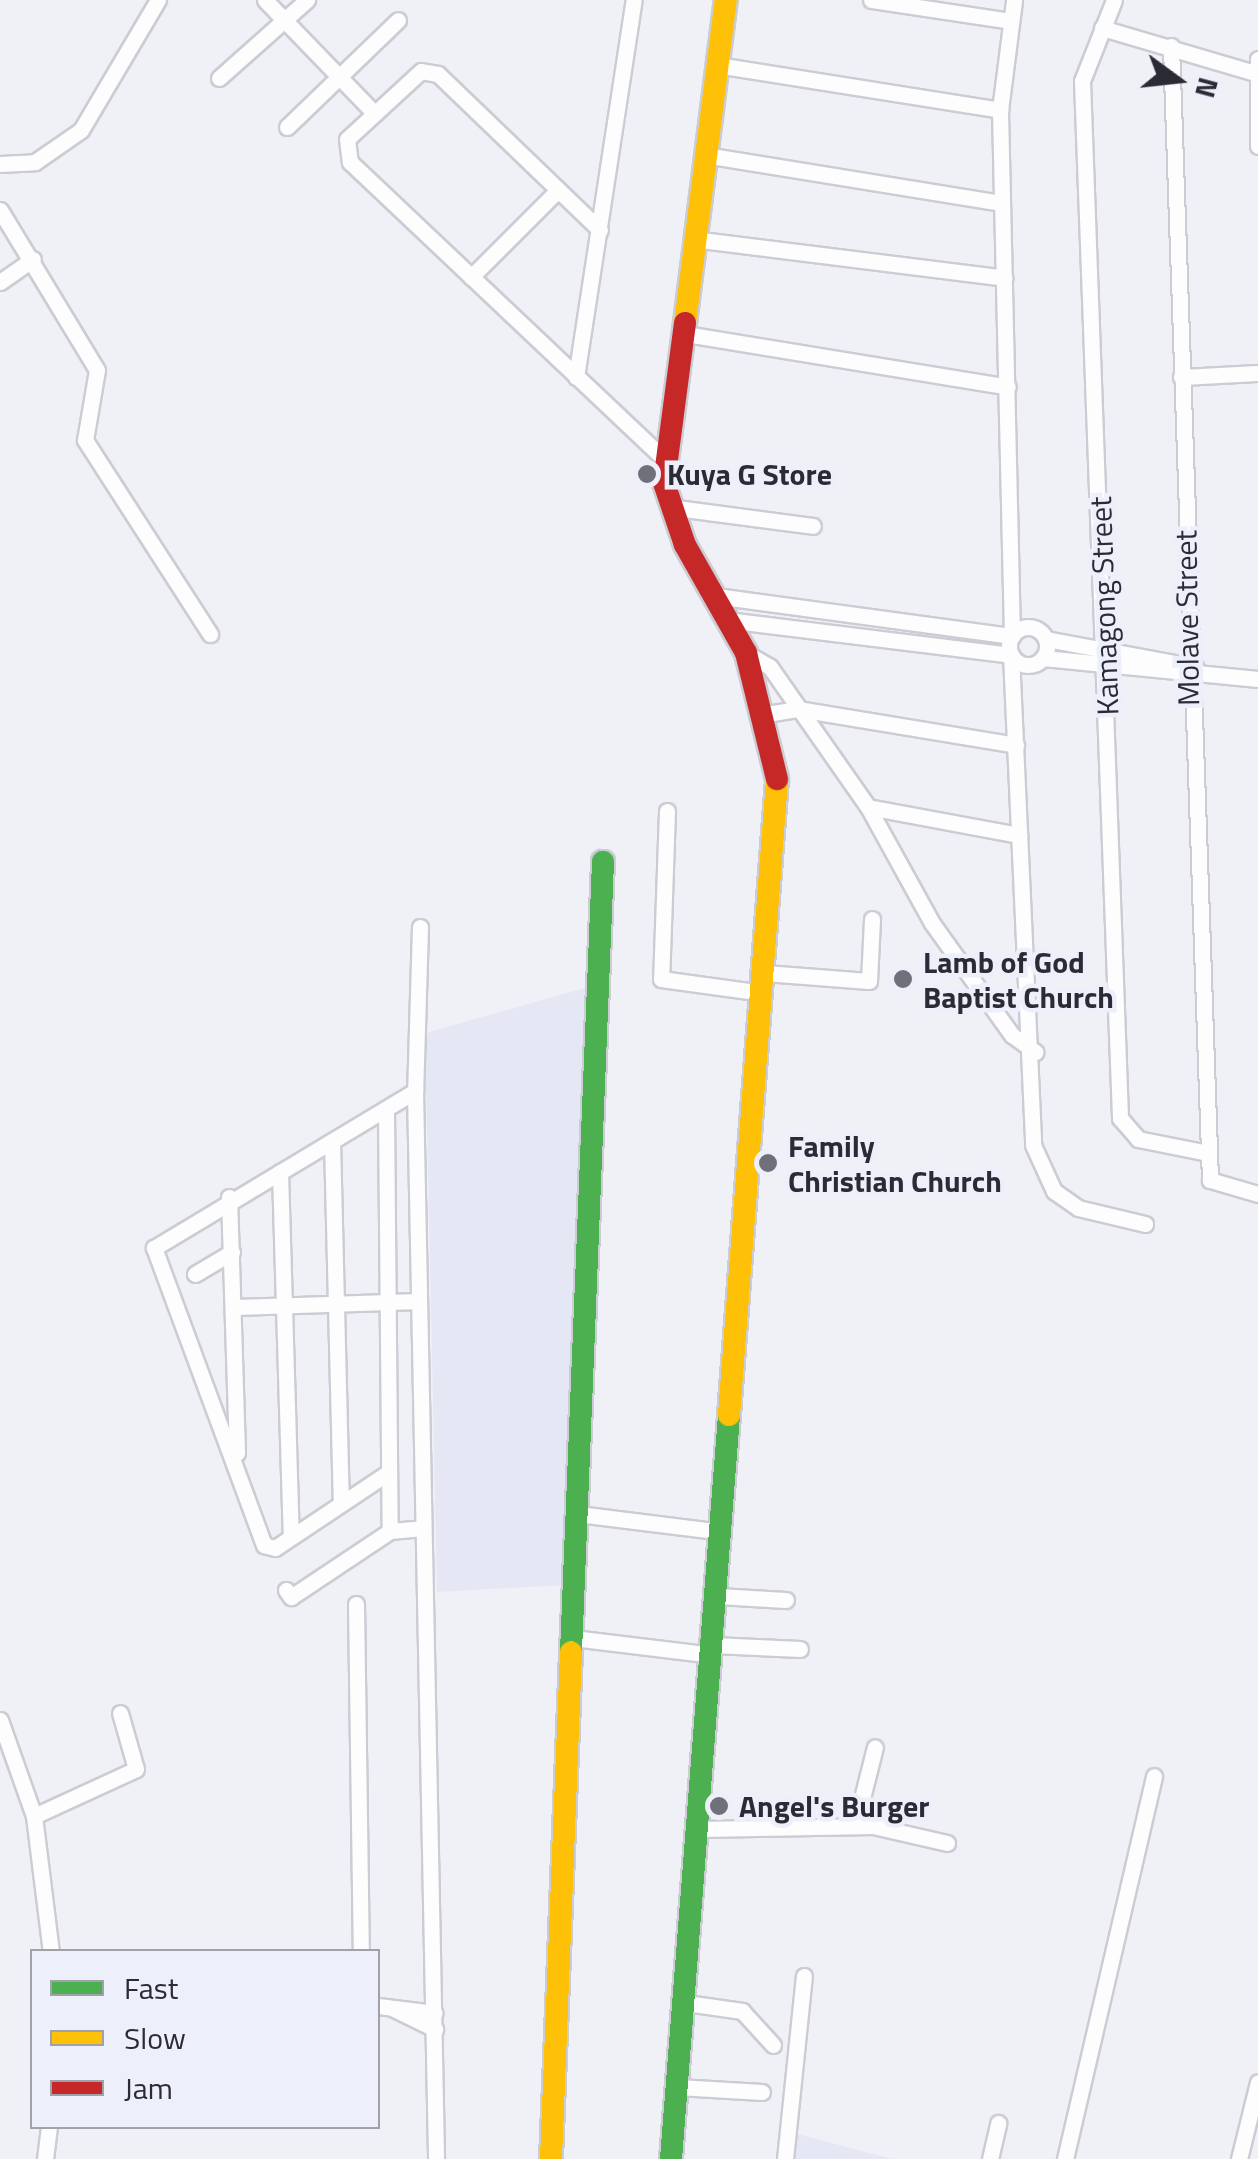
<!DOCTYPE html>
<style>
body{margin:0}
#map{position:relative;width:1258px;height:2159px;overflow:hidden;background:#f0f1f7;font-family:"Titillium Web",sans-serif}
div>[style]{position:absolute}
.built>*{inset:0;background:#e5e7f5}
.roads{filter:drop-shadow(2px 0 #cbccd4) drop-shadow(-2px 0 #cbccd4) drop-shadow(0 2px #cbccd4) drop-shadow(0 -2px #cbccd4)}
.street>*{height:15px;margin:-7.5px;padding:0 7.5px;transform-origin:7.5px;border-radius:7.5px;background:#fdfdfe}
.street>.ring{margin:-7.5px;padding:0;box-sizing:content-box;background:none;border:15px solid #fdfdfe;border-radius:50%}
.fast>*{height:22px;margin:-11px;padding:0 11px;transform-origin:11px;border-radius:11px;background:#4caf50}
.slow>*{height:22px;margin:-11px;padding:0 11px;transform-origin:11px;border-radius:11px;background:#ffc107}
.jam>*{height:22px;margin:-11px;padding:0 11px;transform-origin:11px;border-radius:11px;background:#c62828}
.dots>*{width:28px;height:28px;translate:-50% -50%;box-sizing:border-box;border:5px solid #edeffa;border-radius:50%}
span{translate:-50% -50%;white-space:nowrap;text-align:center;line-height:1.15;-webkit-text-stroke:9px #edeffa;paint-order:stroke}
.poi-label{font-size:30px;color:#2a2b35;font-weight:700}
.left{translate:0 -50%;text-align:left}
.street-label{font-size:30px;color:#2a2b35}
.legend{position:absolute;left:30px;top:1949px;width:350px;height:180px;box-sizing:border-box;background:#edeffa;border:2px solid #9fa1ab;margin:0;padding:12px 18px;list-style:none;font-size:30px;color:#2a2b35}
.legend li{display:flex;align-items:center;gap:20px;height:50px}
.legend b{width:50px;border:2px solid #9fa1ab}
.north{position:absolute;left:1128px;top:30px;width:100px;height:100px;-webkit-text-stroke:8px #edeffa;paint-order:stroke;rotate:105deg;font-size:28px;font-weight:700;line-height:40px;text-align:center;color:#2a2b35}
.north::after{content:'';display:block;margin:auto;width:35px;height:45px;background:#2a2b35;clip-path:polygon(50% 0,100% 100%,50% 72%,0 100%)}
</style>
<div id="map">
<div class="built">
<i style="clip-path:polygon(592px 986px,566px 1585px,437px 1592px,425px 1033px)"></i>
<i style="clip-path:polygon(798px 2134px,892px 2159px,792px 2159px)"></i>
</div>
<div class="roads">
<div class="street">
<i style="left:265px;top:0;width:158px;rotate:46deg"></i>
<i style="left:871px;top:0;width:135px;rotate:8.5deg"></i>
<i style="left:1114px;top:0;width:87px;rotate:111.6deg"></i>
<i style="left:1082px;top:81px;width:1038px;rotate:87.9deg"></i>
<i style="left:1120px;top:1118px;width:28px;rotate:49deg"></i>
<i style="left:1138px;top:1139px;width:71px;rotate:11.3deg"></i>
<i style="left:1102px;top:28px;width:163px;rotate:16.4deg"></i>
<i style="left:1171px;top:46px;width:1135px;rotate:88.03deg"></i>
<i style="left:1210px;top:1180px;width:50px;rotate:16.3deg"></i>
<i style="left:1258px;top:59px;width:87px;rotate:90deg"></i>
<i style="left:717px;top:65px;width:287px;rotate:9deg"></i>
<i style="left:219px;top:78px;width:118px;rotate:-41.6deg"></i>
<i style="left:287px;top:127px;width:154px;rotate:-43.9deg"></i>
<i style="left:705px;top:155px;width:301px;rotate:9.2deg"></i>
<i style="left:0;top:164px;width:35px;rotate:-3deg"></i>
<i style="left:35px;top:162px;width:56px;rotate:-34.8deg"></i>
<i style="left:81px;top:130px;width:151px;rotate:-59.4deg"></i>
<i style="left:0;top:210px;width:187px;rotate:58.8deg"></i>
<i style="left:97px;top:370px;width:71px;rotate:99.7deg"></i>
<i style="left:85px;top:440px;width:231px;rotate:57.2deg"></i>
<i style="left:600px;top:230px;width:225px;rotate:-136.1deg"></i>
<i style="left:438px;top:74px;width:17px;rotate:-170deg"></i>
<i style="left:421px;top:71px;width:100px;rotate:137.4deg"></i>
<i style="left:347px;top:139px;width:23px;rotate:83deg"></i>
<i style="left:350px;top:162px;width:432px;rotate:43.4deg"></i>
<i style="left:693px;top:239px;width:314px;rotate:7.1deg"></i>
<i style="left:471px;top:277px;width:123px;rotate:-45deg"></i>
<i style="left:0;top:282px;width:40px;rotate:-34.9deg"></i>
<i style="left:680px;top:333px;width:332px;rotate:9.3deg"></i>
<i style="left:576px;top:377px;width:381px;rotate:-81.3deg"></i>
<i style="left:1181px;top:377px;width:77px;rotate:-3deg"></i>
<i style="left:669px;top:507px;width:145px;rotate:7.5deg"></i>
<i style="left:716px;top:596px;width:299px;rotate:7.7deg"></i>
<i style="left:1012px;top:636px;width:526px;rotate:-91.31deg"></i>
<i style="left:1000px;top:110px;width:111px;rotate:-82.7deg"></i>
<i style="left:727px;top:620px;width:286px;rotate:7deg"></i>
<i style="left:1011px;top:655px;width:490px;rotate:87.4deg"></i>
<i style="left:1033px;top:1145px;width:51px;rotate:65.5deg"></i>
<i style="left:1054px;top:1191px;width:29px;rotate:35deg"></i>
<i style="left:1078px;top:1208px;width:69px;rotate:13.4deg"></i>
<i class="ring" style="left:1009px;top:627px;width:23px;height:23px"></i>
<i style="left:1046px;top:639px;width:152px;rotate:10.6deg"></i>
<i style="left:746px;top:653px;width:28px;rotate:30deg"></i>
<i style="left:770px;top:667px;width:171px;rotate:55deg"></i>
<i style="left:868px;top:807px;width:132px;rotate:61.1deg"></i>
<i style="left:932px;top:923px;width:138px;rotate:54.5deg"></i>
<i style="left:1012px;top:1035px;width:29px;rotate:36deg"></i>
<i style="left:1043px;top:658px;width:216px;rotate:5.6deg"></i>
<i style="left:766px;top:714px;width:33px;rotate:-9deg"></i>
<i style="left:799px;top:709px;width:220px;rotate:9.4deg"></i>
<i style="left:868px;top:807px;width:154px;rotate:10.5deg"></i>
<i style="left:667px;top:811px;width:168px;rotate:92deg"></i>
<i style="left:661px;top:979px;width:103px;rotate:7.8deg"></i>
<i style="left:420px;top:927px;width:164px;rotate:91.7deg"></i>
<i style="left:415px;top:1091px;width:1068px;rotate:88.87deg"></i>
<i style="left:765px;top:973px;width:104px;rotate:4.4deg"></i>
<i style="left:869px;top:981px;width:62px;rotate:-87.2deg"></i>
<i style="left:386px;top:1109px;width:422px;rotate:89.5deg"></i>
<i style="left:332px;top:1141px;width:362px;rotate:88.6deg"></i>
<i style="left:280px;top:1172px;width:363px;rotate:88.3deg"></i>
<i style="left:229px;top:1197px;width:256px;rotate:88.2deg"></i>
<i style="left:195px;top:1274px;width:43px;rotate:-30.7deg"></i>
<i style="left:236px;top:1307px;width:183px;rotate:-1.9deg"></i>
<i style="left:389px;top:1472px;width:137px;rotate:146.3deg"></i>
<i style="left:275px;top:1548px;width:11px;rotate:-165deg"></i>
<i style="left:264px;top:1545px;width:317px;rotate:-110.3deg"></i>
<i style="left:154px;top:1248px;width:305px;rotate:-31deg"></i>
<i style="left:578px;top:1514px;width:145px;rotate:7.1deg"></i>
<i style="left:286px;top:1590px;width:9px;rotate:54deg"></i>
<i style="left:291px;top:1597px;width:119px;rotate:-33.7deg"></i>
<i style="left:390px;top:1531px;width:33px;rotate:-5deg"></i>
<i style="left:717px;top:1596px;width:69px;rotate:3.3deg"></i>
<i style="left:356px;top:1604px;width:348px;rotate:89.2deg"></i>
<i style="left:573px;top:1638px;width:141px;rotate:6.9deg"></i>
<i style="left:713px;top:1645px;width:87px;rotate:2.6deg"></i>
<i style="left:0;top:1720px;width:102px;rotate:70.5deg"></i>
<i style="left:34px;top:1816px;width:137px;rotate:82.9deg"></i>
<i style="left:34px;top:1816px;width:112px;rotate:-24.7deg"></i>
<i style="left:136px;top:1769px;width:58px;rotate:-105.9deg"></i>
<i style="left:855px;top:1826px;width:81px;rotate:-75.8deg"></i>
<i style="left:699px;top:1829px;width:174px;rotate:-1deg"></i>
<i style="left:873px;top:1826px;width:76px;rotate:12.9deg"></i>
<i style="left:686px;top:2003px;width:57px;rotate:8.1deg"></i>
<i style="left:742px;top:2011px;width:46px;rotate:47.6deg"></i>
<i style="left:378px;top:2006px;width:57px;rotate:7deg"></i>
<i style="left:394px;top:2009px;width:46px;rotate:26deg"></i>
<i style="left:678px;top:2087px;width:84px;rotate:3.4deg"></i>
<i style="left:45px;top:2159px;width:33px;rotate:-83deg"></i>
<i style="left:785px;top:2159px;width:184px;rotate:-84.1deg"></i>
<i style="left:990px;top:2159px;width:37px;rotate:-77deg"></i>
<i style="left:1065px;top:2159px;width:393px;rotate:-76.9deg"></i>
<i style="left:1239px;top:2159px;width:79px;rotate:-76.1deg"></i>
</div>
<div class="fast">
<i style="left:571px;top:1652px;width:791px;rotate:-87.68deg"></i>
<i style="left:671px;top:2159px;width:746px;rotate:-85.54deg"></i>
</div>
<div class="slow">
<i style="left:685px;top:323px;width:326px;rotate:-82.8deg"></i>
<i style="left:729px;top:1415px;width:638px;rotate:-85.68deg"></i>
<i style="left:551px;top:2159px;width:507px;rotate:-87.74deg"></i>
</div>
<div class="jam">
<i style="left:685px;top:323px;width:161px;rotate:97.5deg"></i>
<i style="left:664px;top:483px;width:65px;rotate:71.3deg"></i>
<i style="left:685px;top:545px;width:124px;rotate:60.5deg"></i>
<i style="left:746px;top:653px;width:130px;rotate:76.2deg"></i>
</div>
</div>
<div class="dots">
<i style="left:647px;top:474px;background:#6f7079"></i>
<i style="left:903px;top:979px;background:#6f7079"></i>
<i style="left:768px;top:1163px;background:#6f7079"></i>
<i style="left:719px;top:1806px;background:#6f7079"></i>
</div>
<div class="poi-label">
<span class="left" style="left:667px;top:474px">Kuya G Store</span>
<span class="left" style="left:923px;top:979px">Lamb of God<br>Baptist Church</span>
<span class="left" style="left:788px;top:1163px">Family<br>Christian Church</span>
<span class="left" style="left:739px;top:1806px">Angel's Burger</span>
</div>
<div class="street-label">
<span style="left:1104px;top:606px;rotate:-92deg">Kamagong Street</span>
<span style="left:1187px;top:618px;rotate:-91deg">Molave Street</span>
</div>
<ul class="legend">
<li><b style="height:12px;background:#4caf50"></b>Fast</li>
<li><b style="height:12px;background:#ffc107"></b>Slow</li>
<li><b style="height:12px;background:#c62828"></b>Jam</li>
</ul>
<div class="north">N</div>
</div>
